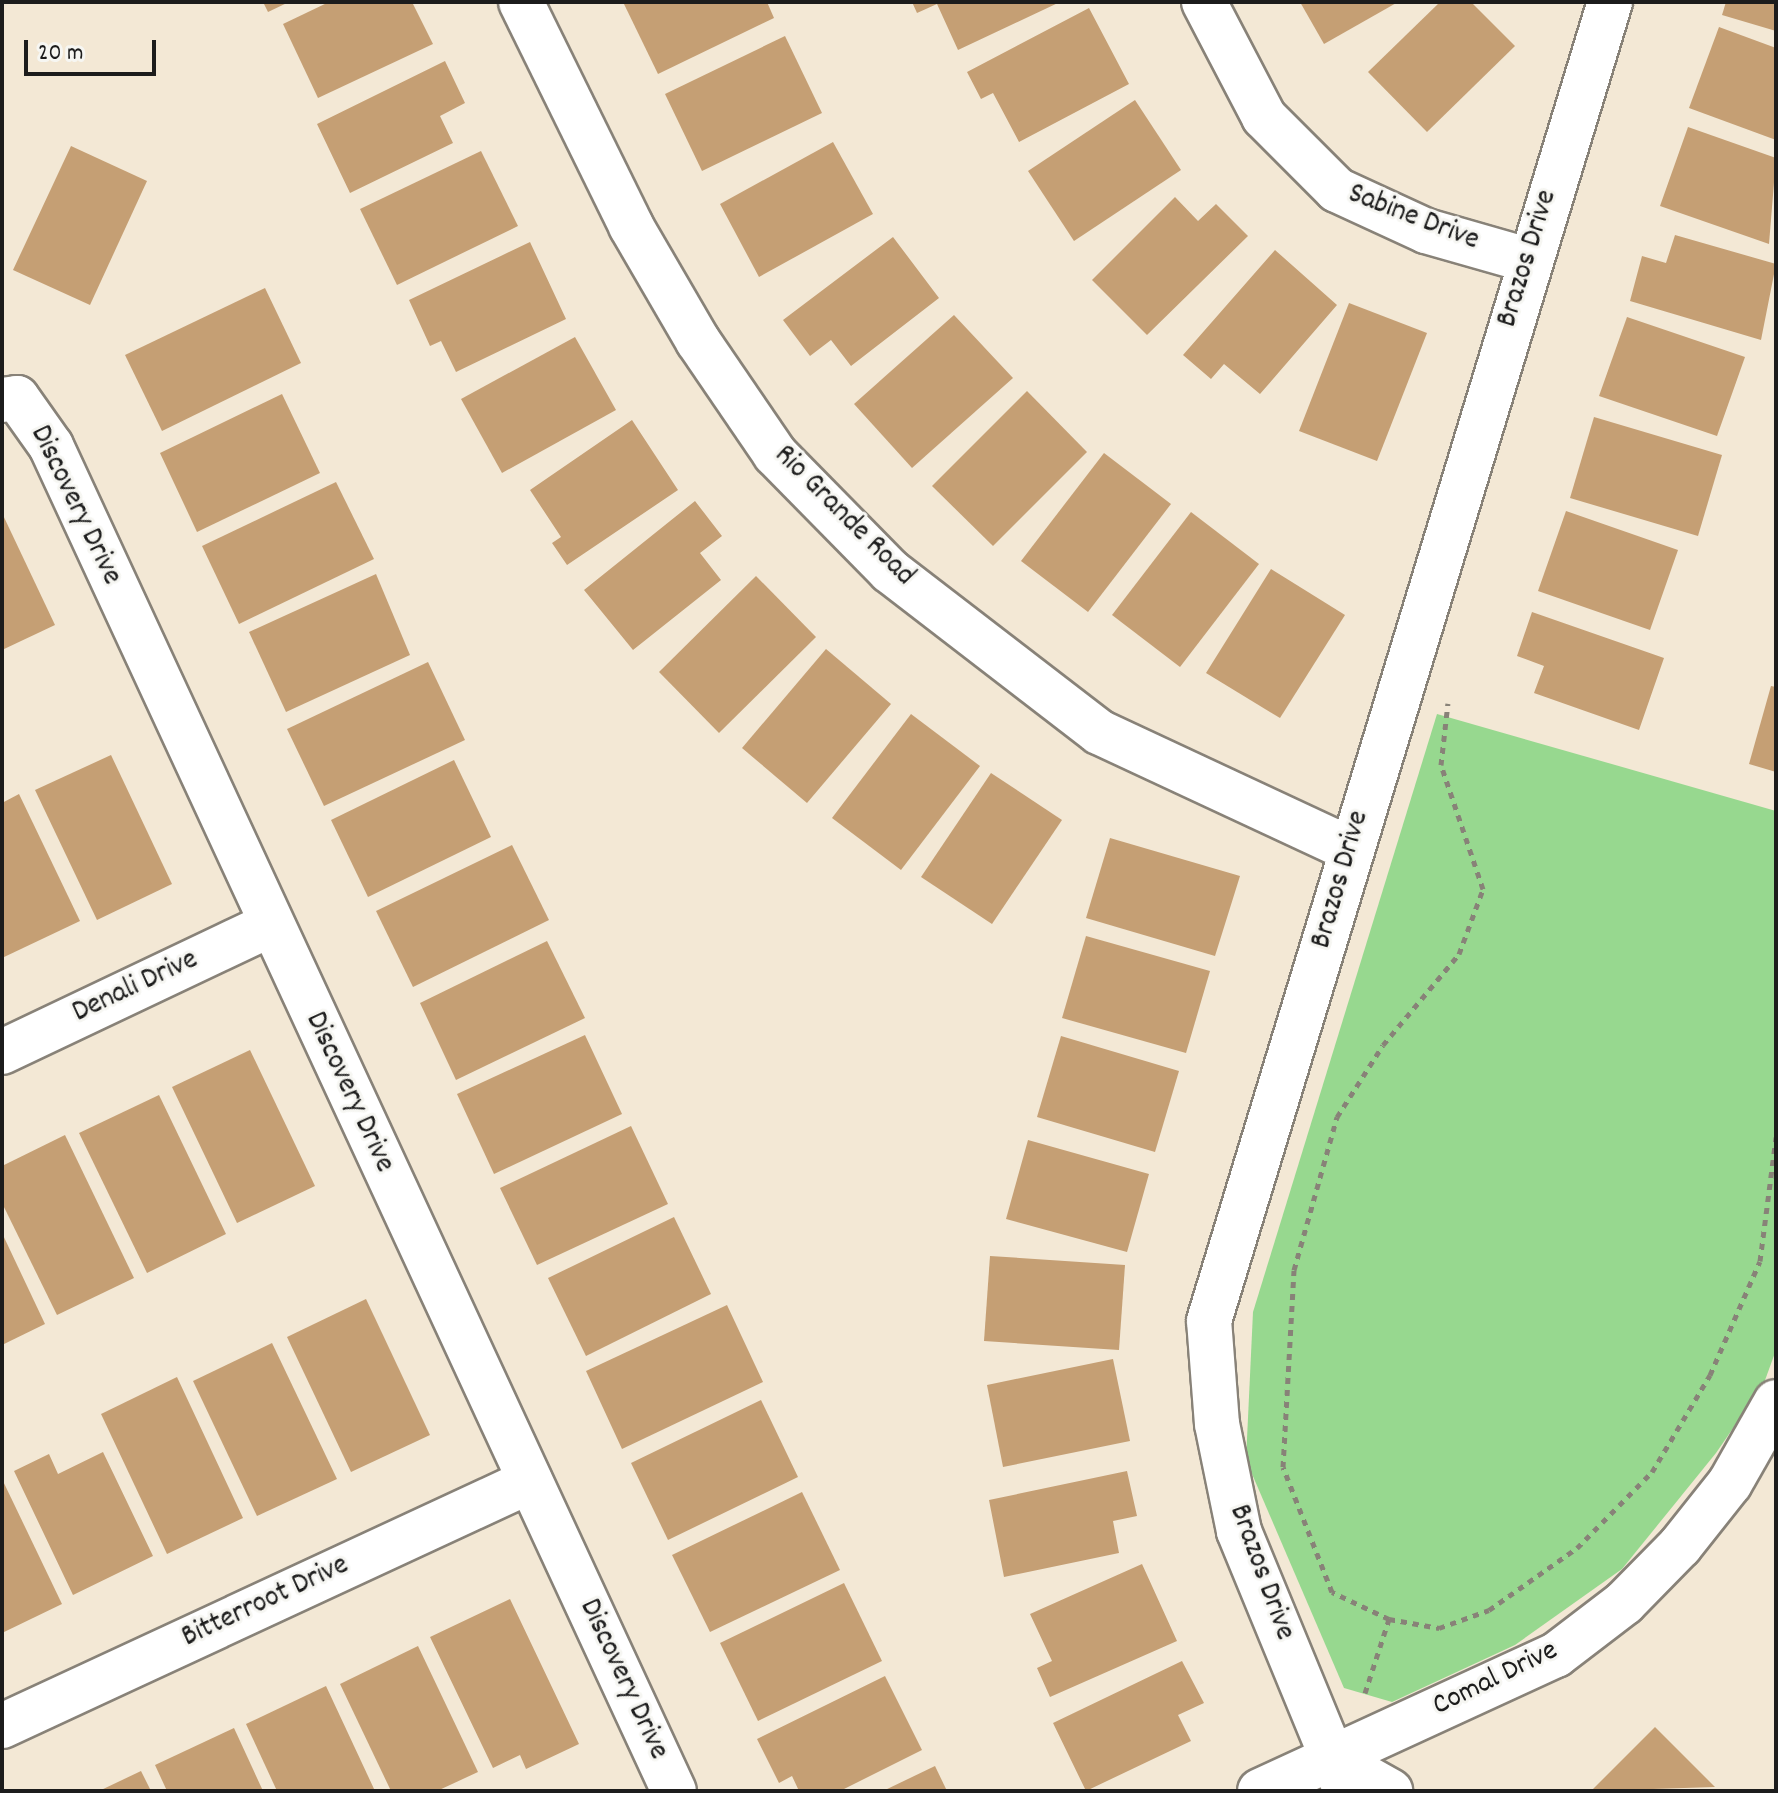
<!DOCTYPE html>
<style>
body{margin:0}
#map{position:relative;width:1778px;height:1793px;overflow:hidden;background:#f3e8d5;font-family:Dekko,sans-serif}
div>[style]{position:absolute}
.green>*{inset:0;background:#97d88f}
.building>*{inset:0;background:#c59f74}
.path>*{height:5px;margin-top:-2.5px;transform-origin:0;background:repeating-linear-gradient(90deg,#888278 0 6px,transparent 0 12px)}
.roads{filter:drop-shadow(2px 0 #888278) drop-shadow(-2px 0 #888278) drop-shadow(0 2px #888278) drop-shadow(0 -2px #888278)}
.minor>*{height:44px;margin:-22px;padding:0 22px;transform-origin:22px;border-radius:22px;background:#fff}
span{translate:-50% -50%;white-space:nowrap;text-align:center;line-height:1.15;-webkit-text-stroke:6px #f6f6f2;paint-order:stroke}
.street-label{font-size:30px;color:#1c1c1c}
.frame{position:absolute;inset:0;border:4px solid #1c1c1c;pointer-events:none}
.scale{position:absolute;left:24px;top:40px;width:132px;height:36px;box-sizing:border-box;border:4px solid #1c1c1c;border-top:0;padding-left:10px;font-size:24px;line-height:28px;white-space:nowrap;color:#1c1c1c;-webkit-text-stroke:6px #f6f6f2;paint-order:stroke}
</style>
<div id="map">
<div class="green">
<i style="clip-path:polygon(1437px 714px,1776px 811px,1776px 1350px,1764px 1383px,1716px 1453px,1622px 1569px,1515px 1645px,1392px 1702px,1344px 1688px,1246px 1460px,1253px 1312px)"></i>
</div>
<div class="building">
<i style="clip-path:polygon(263px 2px,289px 2px,268px 12px)"></i>
<i style="clip-path:polygon(329px 2px,412px 2px,433px 44px,318px 98px,283px 24px)"></i>
<i style="clip-path:polygon(623px 2px,767px 2px,774px 18px,658px 74px)"></i>
<i style="clip-path:polygon(912px 2px,1060px 2px,958px 50px,937px 4px,917px 13px)"></i>
<i style="clip-path:polygon(1300px 2px,1398px 2px,1324px 44px)"></i>
<i style="clip-path:polygon(1440px 2px,1471px 2px,1515px 46px,1427px 132px,1368px 72px)"></i>
<i style="clip-path:polygon(1726px 2px,1776px 2px,1776px 31px,1722px 15px)"></i>
<i style="clip-path:polygon(1089px 8px,1129px 84px,1019px 142px,993px 93px,981px 99px,967px 72px)"></i>
<i style="clip-path:polygon(1719px 27px,1776px 48px,1776px 140px,1689px 108px)"></i>
<i style="clip-path:polygon(785px 36px,822px 113px,702px 171px,665px 94px)"></i>
<i style="clip-path:polygon(445px 61px,465px 103px,440px 116px,453px 143px,350px 193px,317px 124px)"></i>
<i style="clip-path:polygon(1135px 100px,1181px 170px,1074px 241px,1028px 171px)"></i>
<i style="clip-path:polygon(1688px 127px,1776px 158px,1769px 244px,1660px 206px)"></i>
<i style="clip-path:polygon(833px 142px,873px 214px,759px 277px,720px 204px)"></i>
<i style="clip-path:polygon(71px 146px,147px 181px,90px 305px,13px 270px)"></i>
<i style="clip-path:polygon(481px 151px,518px 226px,397px 285px,360px 209px)"></i>
<i style="clip-path:polygon(1175px 197px,1198px 221px,1216px 204px,1248px 236px,1147px 335px,1092px 280px)"></i>
<i style="clip-path:polygon(1675px 235px,1776px 264px,1761px 340px,1630px 301px,1642px 256px,1666px 263px)"></i>
<i style="clip-path:polygon(893px 237px,939px 298px,851px 366px,831px 340px,810px 356px,783px 320px)"></i>
<i style="clip-path:polygon(530px 242px,566px 319px,456px 372px,441px 341px,430px 346px,409px 300px)"></i>
<i style="clip-path:polygon(1275px 250px,1337px 305px,1260px 394px,1224px 364px,1211px 379px,1183px 355px)"></i>
<i style="clip-path:polygon(265px 288px,301px 363px,162px 431px,125px 355px)"></i>
<i style="clip-path:polygon(1349px 303px,1427px 333px,1377px 461px,1299px 431px)"></i>
<i style="clip-path:polygon(954px 315px,1013px 378px,912px 468px,854px 404px)"></i>
<i style="clip-path:polygon(1627px 317px,1745px 357px,1717px 436px,1599px 396px)"></i>
<i style="clip-path:polygon(575px 337px,616px 410px,502px 473px,461px 399px)"></i>
<i style="clip-path:polygon(1027px 391px,1087px 452px,993px 546px,932px 486px)"></i>
<i style="clip-path:polygon(282px 394px,320px 473px,197px 532px,160px 453px)"></i>
<i style="clip-path:polygon(1594px 417px,1722px 455px,1698px 536px,1570px 498px)"></i>
<i style="clip-path:polygon(632px 420px,678px 490px,567px 565px,552px 543px,561px 537px,530px 490px)"></i>
<i style="clip-path:polygon(1104px 453px,1171px 504px,1088px 612px,1021px 561px)"></i>
<i style="clip-path:polygon(336px 482px,374px 559px,239px 624px,202px 546px)"></i>
<i style="clip-path:polygon(695px 501px,722px 536px,700px 553px,721px 580px,633px 650px,584px 590px)"></i>
<i style="clip-path:polygon(1566px 511px,1678px 550px,1650px 630px,1538px 591px)"></i>
<i style="clip-path:polygon(1191px 512px,1259px 564px,1180px 667px,1112px 615px)"></i>
<i style="clip-path:polygon(2px 513px,55px 625px,2px 650px)"></i>
<i style="clip-path:polygon(1271px 569px,1345px 615px,1280px 718px,1206px 673px)"></i>
<i style="clip-path:polygon(376px 574px,410px 655px,286px 712px,249px 632px)"></i>
<i style="clip-path:polygon(756px 576px,816px 637px,719px 733px,659px 672px)"></i>
<i style="clip-path:polygon(1532px 612px,1664px 658px,1639px 730px,1534px 693px,1544px 666px,1517px 656px)"></i>
<i style="clip-path:polygon(826px 649px,891px 704px,807px 803px,742px 748px)"></i>
<i style="clip-path:polygon(428px 662px,465px 740px,324px 806px,287px 729px)"></i>
<i style="clip-path:polygon(1771px 686px,1776px 687px,1776px 772px,1749px 764px)"></i>
<i style="clip-path:polygon(911px 714px,980px 766px,901px 870px,832px 818px)"></i>
<i style="clip-path:polygon(111px 755px,172px 884px,97px 920px,35px 790px)"></i>
<i style="clip-path:polygon(454px 760px,491px 837px,368px 897px,331px 820px)"></i>
<i style="clip-path:polygon(991px 773px,1062px 820px,992px 924px,921px 877px)"></i>
<i style="clip-path:polygon(19px 794px,80px 921px,2px 958px,2px 803px)"></i>
<i style="clip-path:polygon(1110px 838px,1240px 876px,1215px 956px,1086px 918px)"></i>
<i style="clip-path:polygon(512px 845px,549px 920px,413px 987px,376px 911px)"></i>
<i style="clip-path:polygon(1086px 936px,1210px 971px,1186px 1053px,1062px 1018px)"></i>
<i style="clip-path:polygon(547px 941px,585px 1018px,456px 1080px,420px 1003px)"></i>
<i style="clip-path:polygon(585px 1035px,622px 1114px,494px 1174px,457px 1094px)"></i>
<i style="clip-path:polygon(1061px 1036px,1179px 1071px,1155px 1152px,1037px 1117px)"></i>
<i style="clip-path:polygon(250px 1050px,315px 1186px,237px 1223px,172px 1087px)"></i>
<i style="clip-path:polygon(159px 1095px,226px 1234px,147px 1273px,79px 1133px)"></i>
<i style="clip-path:polygon(631px 1126px,668px 1204px,537px 1265px,500px 1188px)"></i>
<i style="clip-path:polygon(65px 1135px,134px 1278px,57px 1315px,2px 1203px,2px 1166px)"></i>
<i style="clip-path:polygon(1028px 1140px,1149px 1174px,1127px 1252px,1006px 1219px)"></i>
<i style="clip-path:polygon(674px 1217px,711px 1294px,586px 1356px,548px 1278px)"></i>
<i style="clip-path:polygon(2px 1233px,45px 1324px,2px 1345px)"></i>
<i style="clip-path:polygon(990px 1256px,1125px 1265px,1119px 1350px,984px 1341px)"></i>
<i style="clip-path:polygon(366px 1299px,430px 1435px,351px 1472px,287px 1337px)"></i>
<i style="clip-path:polygon(727px 1305px,763px 1382px,622px 1449px,586px 1371px)"></i>
<i style="clip-path:polygon(272px 1343px,337px 1479px,257px 1516px,193px 1381px)"></i>
<i style="clip-path:polygon(1113px 1359px,1130px 1441px,1003px 1467px,987px 1385px)"></i>
<i style="clip-path:polygon(177px 1377px,243px 1518px,167px 1554px,101px 1414px)"></i>
<i style="clip-path:polygon(761px 1400px,798px 1477px,668px 1540px,631px 1463px)"></i>
<i style="clip-path:polygon(103px 1452px,153px 1556px,73px 1595px,14px 1471px,49px 1454px,58px 1474px)"></i>
<i style="clip-path:polygon(1127px 1471px,1137px 1516px,1113px 1521px,1119px 1553px,1004px 1577px,989px 1500px)"></i>
<i style="clip-path:polygon(2px 1479px,62px 1604px,2px 1633px)"></i>
<i style="clip-path:polygon(802px 1492px,840px 1570px,710px 1632px,672px 1555px)"></i>
<i style="clip-path:polygon(1142px 1564px,1177px 1641px,1050px 1697px,1037px 1668px,1052px 1661px,1030px 1614px)"></i>
<i style="clip-path:polygon(844px 1583px,882px 1661px,758px 1721px,720px 1643px)"></i>
<i style="clip-path:polygon(510px 1599px,579px 1744px,526px 1769px,520px 1755px,493px 1768px,430px 1637px)"></i>
<i style="clip-path:polygon(418px 1646px,478px 1772px,437px 1791px,391px 1791px,340px 1684px)"></i>
<i style="clip-path:polygon(1182px 1661px,1204px 1703px,1178px 1715px,1191px 1741px,1086px 1791px,1053px 1723px)"></i>
<i style="clip-path:polygon(885px 1676px,922px 1750px,840px 1791px,799px 1791px,792px 1776px,779px 1783px,757px 1739px)"></i>
<i style="clip-path:polygon(326px 1686px,375px 1791px,277px 1791px,246px 1724px)"></i>
<i style="clip-path:polygon(1655px 1727px,1715px 1787px,1591px 1791px)"></i>
<i style="clip-path:polygon(234px 1728px,263px 1791px,167px 1791px,155px 1765px)"></i>
<i style="clip-path:polygon(935px 1766px,947px 1791px,883px 1791px)"></i>
<i style="clip-path:polygon(141px 1771px,151px 1791px,99px 1791px)"></i>
</div>
<div class="path">
<i style="left:1389px;top:1619px;width:63px;rotate:-154.7deg"></i>
<i style="left:1332px;top:1592px;width:134px;rotate:-111.4deg"></i>
<i style="left:1283px;top:1467px;width:197px;rotate:-86.8deg"></i>
<i style="left:1294px;top:1270px;width:159px;rotate:-74.3deg"></i>
<i style="left:1337px;top:1117px;width:85px;rotate:-57.4deg"></i>
<i style="left:1383px;top:1045px;width:119px;rotate:-50.1deg"></i>
<i style="left:1459px;top:954px;width:69px;rotate:-69.7deg"></i>
<i style="left:1483px;top:889px;width:131px;rotate:-108.7deg"></i>
<i style="left:1441px;top:765px;width:62px;rotate:-83.6deg"></i>
<i style="left:1365px;top:1693px;width:78px;rotate:-72deg"></i>
<i style="left:1389px;top:1619px;width:51px;rotate:10.2deg"></i>
<i style="left:1439px;top:1628px;width:53px;rotate:-19.8deg"></i>
<i style="left:1489px;top:1610px;width:108px;rotate:-35.2deg"></i>
<i style="left:1577px;top:1548px;width:107px;rotate:-45.4deg"></i>
<i style="left:1652px;top:1472px;width:113px;rotate:-59.1deg"></i>
<i style="left:1710px;top:1375px;width:124px;rotate:-66.3deg"></i>
<i style="left:1760px;top:1261px;width:125px;rotate:-82.6deg"></i>
</div>
<div class="roads">
<div class="minor">
<i style="left:521px;top:2px;width:250px;rotate:63.8deg"></i>
<i style="left:631px;top:226px;width:133px;rotate:59.8deg"></i>
<i style="left:698px;top:341px;width:137px;rotate:55.7deg"></i>
<i style="left:775px;top:454px;width:164px;rotate:45.5deg"></i>
<i style="left:890px;top:571px;width:264px;rotate:37.6deg"></i>
<i style="left:1099px;top:732px;width:277px;rotate:25deg"></i>
<i style="left:1204px;top:2px;width:130px;rotate:62.4deg"></i>
<i style="left:1264px;top:117px;width:103px;rotate:45deg"></i>
<i style="left:1337px;top:190px;width:98px;rotate:24.7deg"></i>
<i style="left:1426px;top:231px;width:106px;rotate:15.9deg"></i>
<i style="left:2px;top:400px;width:15px;rotate:-8deg"></i>
<i style="left:17px;top:398px;width:59px;rotate:54.7deg"></i>
<i style="left:51px;top:446px;width:1482px;rotate:65.15deg"></i>
<i style="left:2px;top:1052px;width:296px;rotate:-25.4deg"></i>
<i style="left:2px;top:1726px;width:582px;rotate:-24.89deg"></i>
<i style="left:1331px;top:1758px;width:68px;rotate:29.2deg"></i>
<i style="left:1260px;top:1791px;width:326px;rotate:-24.7deg"></i>
<i style="left:1556px;top:1655px;width:86px;rotate:-37.4deg"></i>
<i style="left:1624px;top:1603px;width:80px;rotate:-45.5deg"></i>
<i style="left:1680px;top:1546px;width:80px;rotate:-51.6deg"></i>
<i style="left:1730px;top:1483px;width:93px;rotate:-60.4deg"></i>
<i style="left:1346px;top:1791px;width:281px;rotate:-112.4deg"></i>
<i style="left:1239px;top:1531px;width:109px;rotate:-101.6deg"></i>
<i style="left:1217px;top:1424px;width:103px;rotate:-94.4deg"></i>
<i style="left:1209px;top:1321px;width:1379px;rotate:-73.09deg"></i>
</div>
</div>
<div class="street-label">
<span style="left:1413px;top:219px;rotate:21deg">Sabine Drive</span>
<span style="left:1529px;top:259px;rotate:-73deg">Brazos Drive</span>
<span style="left:74px;top:506px;rotate:64deg">Discovery Drive</span>
<span style="left:843px;top:517px;rotate:45deg">Rio Grande Road</span>
<span style="left:1342px;top:880px;rotate:-74deg">Brazos Drive</span>
<span style="left:136px;top:988px;rotate:-25deg">Denali Drive</span>
<span style="left:348px;top:1093px;rotate:65deg">Discovery Drive</span>
<span style="left:1260px;top:1573px;rotate:70deg">Brazos Drive</span>
<span style="left:266px;top:1603px;rotate:-25deg">Bitterroot Drive</span>
<span style="left:622px;top:1680px;rotate:65deg">Discovery Drive</span>
<span style="left:1496px;top:1680px;rotate:-26deg">Comal Drive</span>
</div>
<div class="frame"></div>
<div class="scale">20 m</div>
</div>
